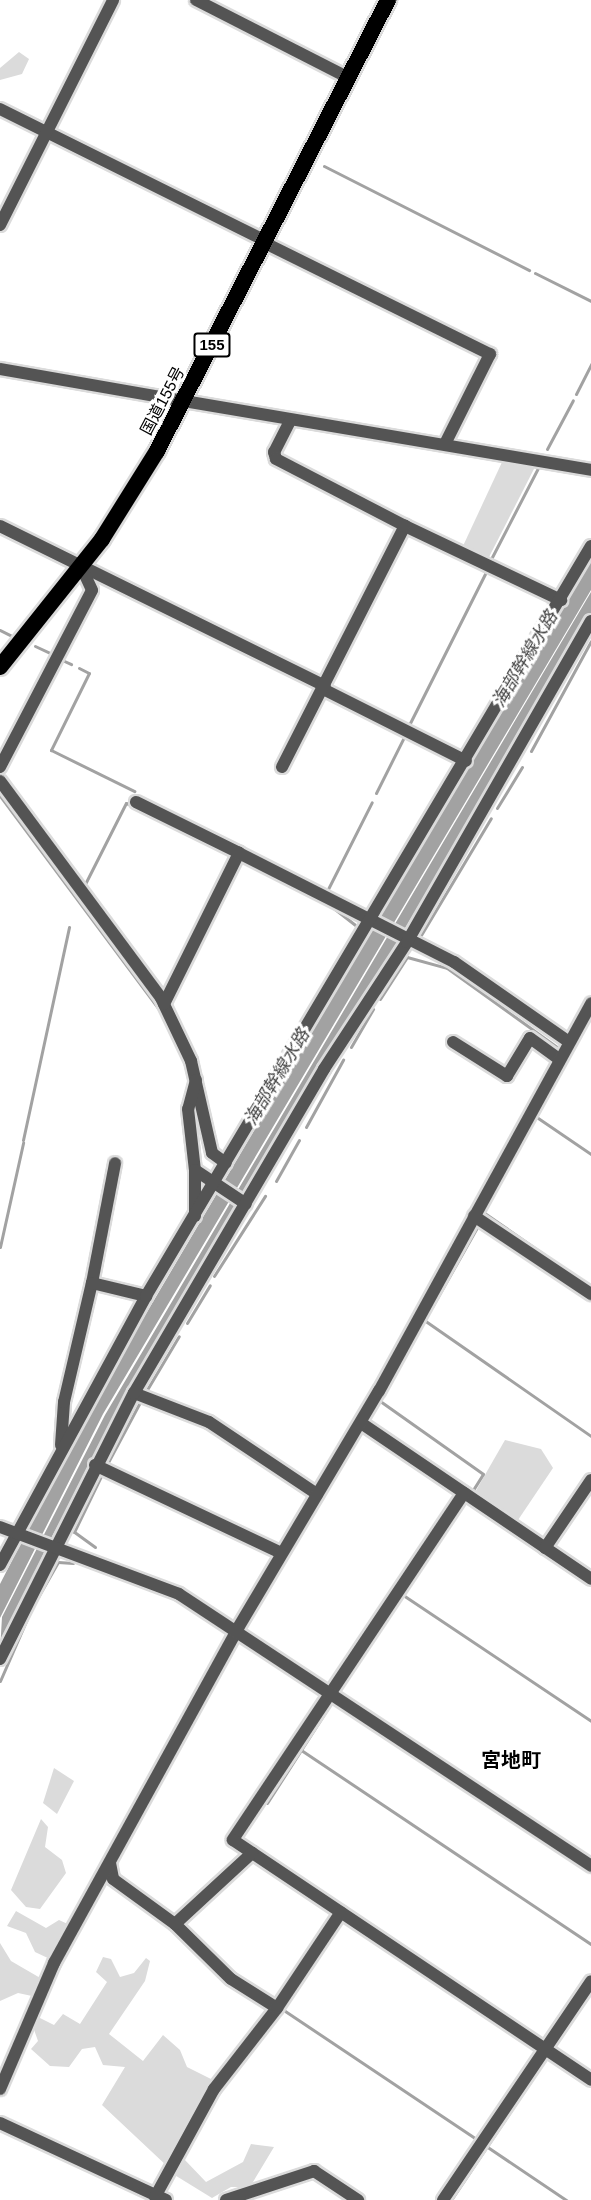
<!DOCTYPE html>
<meta charset="utf-8">
<style>
body{margin:0}
#map{position:relative;width:591px;height:2200px;overflow:hidden;background:#fff;font-family:Arial,"Noto Sans JP",sans-serif}
div>[style]{position:absolute}
.green>*{inset:0;background:#dbdbdb}
.water>*{inset:0;background:#a2a2a2}
.stream>*{height:3px;margin:-1.5px;padding:0 1.5px;transform-origin:1.5px;border-radius:1.5px;background:#a2a2a2}
.roads{filter:drop-shadow(2px 0 #dbdbdb) drop-shadow(-2px 0 #dbdbdb) drop-shadow(0 2px #dbdbdb) drop-shadow(0 -2px #dbdbdb)}
.minor>*{height:12px;margin:-6px;padding:0 6px;transform-origin:6px;border-radius:6px;background:#545454}
.tertiary>*{height:12px;margin:-6px;padding:0 6px;transform-origin:6px;border-radius:6px;background:#545454}
.trunk>*{height:16px;margin:-8px;padding:0 8px;transform-origin:8px;border-radius:8px;background:#000}
span{translate:-50% -50%;white-space:nowrap;text-align:center;line-height:1.15;-webkit-text-stroke:6px #fff;paint-order:stroke}
.shield-label span{padding:2px 4px;background:#fff;border:2px solid;border-radius:4px;-webkit-text-stroke-width:0}
.shield-label{font-size:15px;color:#000;font-weight:700}
.street-label{font-size:16px;color:#000}
.water-label{font-size:18px;color:#434343;font-style:italic}
.quarter-label{font-size:20px;color:#000;font-weight:700}
</style>
<div id="map">
<div class="green">
<i style="clip-path:polygon(19px 52px,29px 59px,22px 74px,0 80px,0 68px)"></i>
<i style="clip-path:polygon(503px 460px,536px 465px,488px 559px,463px 546px)"></i>
<i style="clip-path:polygon(505px 1440px,541px 1449px,553px 1468px,516px 1523px,474px 1494px)"></i>
<i style="clip-path:polygon(54px 1768px,74px 1781px,57px 1814px,43px 1803px)"></i>
<i style="clip-path:polygon(41px 1819px,48px 1827px,45px 1847px,62px 1860px,66px 1873px,40px 1909px,26px 1907px,11px 1890px)"></i>
<i style="clip-path:polygon(16px 1911px,46px 1928px,59px 1920px,72px 1926px,52px 1960px,35px 1952px,26px 1933px,7px 1926px)"></i>
<i style="clip-path:polygon(0 1943px,11px 1961px,42px 1979px,32px 1996px,18px 1993px,0 2001px)"></i>
<i style="clip-path:polygon(103px 1957px,111px 1959px,120px 1977px,134px 1973px,146px 1958px,150px 1961px,145px 1981px,109px 2034px,143px 2061px,163px 2035px,180px 2050px,187px 2067px,215px 2081px,168px 2167px,102px 2105px,125px 2067px,103px 2065px,95px 2047px,82px 2049px,69px 2067px,50px 2066px,31px 2049px,38px 2041px,31px 2021px,36px 2016px,54px 2025px,63px 2014px,80px 2024px,107px 1982px,96px 1972px)"></i>
<i style="clip-path:polygon(251px 2144px,274px 2147px,250px 2187px,231px 2187px,212px 2198px,173px 2174px,184px 2159px,206px 2182px,243px 2162px)"></i>
</div>
<div class="water">
<i style="clip-path:polygon(591px 559px,591px 590px,103px 1414px,0 1618px,0 1584px,91px 1407px)"></i>
<i style="clip-path:polygon(591px 592px,591px 614px,115px 1419px,47px 1546px,0 1651px,2px 1617px,105px 1415px)"></i>
</div>
<div class="stream">
<i style="left:324px;top:166px;width:230px;rotate:26.9deg"></i>
<i style="left:535px;top:273px;width:63px;rotate:26.6deg"></i>
<i style="left:576px;top:394px;width:34px;rotate:-63deg"></i>
<i style="left:547px;top:449px;width:55px;rotate:-62deg"></i>
<i style="left:491px;top:559px;width:105px;rotate:-62.7deg"></i>
<i style="left:0;top:630px;width:13px;rotate:27deg"></i>
<i style="left:35px;top:646px;width:21px;rotate:25deg"></i>
<i style="left:62px;top:660px;width:10px;rotate:24deg"></i>
<i style="left:79px;top:668px;width:11px;rotate:27deg"></i>
<i style="left:89px;top:673px;width:86px;rotate:116.3deg"></i>
<i style="left:51px;top:750px;width:93px;rotate:26.3deg"></i>
<i style="left:409px;top:725px;width:176px;rotate:-63.3deg"></i>
<i style="left:531px;top:751px;width:125px;rotate:-61.4deg"></i>
<i style="left:376px;top:793px;width:63px;rotate:-63.4deg"></i>
<i style="left:0;top:796px;width:271px;rotate:53.3deg"></i>
<i style="left:497px;top:808px;width:48px;rotate:-58.6deg"></i>
<i style="left:84px;top:886px;width:93px;rotate:-63.2deg"></i>
<i style="left:126px;top:803px;width:8px;rotate:23deg"></i>
<i style="left:328px;top:889px;width:97px;rotate:-63.2deg"></i>
<i style="left:327px;top:903px;width:37px;rotate:38deg"></i>
<i style="left:421px;top:935px;width:136px;rotate:-59.1deg"></i>
<i style="left:380px;top:999px;width:50px;rotate:-57.3deg"></i>
<i style="left:407px;top:957px;width:41px;rotate:15.4deg"></i>
<i style="left:447px;top:968px;width:140px;rotate:35.7deg"></i>
<i style="left:351px;top:1047px;width:44px;rotate:-59.9deg"></i>
<i style="left:535px;top:1116px;width:68px;rotate:34.2deg"></i>
<i style="left:306px;top:1127px;width:77px;rotate:-61.1deg"></i>
<i style="left:23px;top:1140px;width:218px;rotate:-77.8deg"></i>
<i style="left:276px;top:1181px;width:47px;rotate:-60.7deg"></i>
<i style="left:483px;top:1212px;width:131px;rotate:34.8deg"></i>
<i style="left:0;top:1247px;width:107px;rotate:-77.5deg"></i>
<i style="left:214px;top:1276px;width:95px;rotate:-57.5deg"></i>
<i style="left:432px;top:1307px;width:95px;rotate:-60.5deg"></i>
<i style="left:424px;top:1320px;width:203px;rotate:34.8deg"></i>
<i style="left:187px;top:1323px;width:44px;rotate:-58.8deg"></i>
<i style="left:145px;top:1393px;width:66px;rotate:-59.2deg"></i>
<i style="left:380px;top:1401px;width:126px;rotate:35.3deg"></i>
<i style="left:483px;top:1474px;width:22px;rotate:122deg"></i>
<i style="left:106px;top:1466px;width:72px;rotate:-62deg"></i>
<i style="left:95px;top:1547px;width:26px;rotate:-144deg"></i>
<i style="left:74px;top:1532px;width:64px;rotate:-64.2deg"></i>
<i style="left:403px;top:1595px;width:226px;rotate:33.8deg"></i>
<i style="left:38px;top:1597px;width:40px;rotate:-60.3deg"></i>
<i style="left:58px;top:1562px;width:15px;rotate:4deg"></i>
<i style="left:0;top:1681px;width:68px;rotate:-66.5deg"></i>
<i style="left:301px;top:1750px;width:349px;rotate:33.8deg"></i>
<i style="left:267px;top:1803px;width:117px;rotate:-57.3deg"></i>
<i style="left:282px;top:2009px;width:232px;rotate:33.8deg"></i>
<i style="left:554px;top:2046px;width:65px;rotate:-55.6deg"></i>
<i style="left:486px;top:2146px;width:97px;rotate:34deg"></i>
<i style="left:451px;top:2200px;width:171px;rotate:-56.2deg"></i>
</div>
<div class="roads">
<div class="minor">
<i style="left:196px;top:0;width:172px;rotate:27deg"></i>
<i style="left:0;top:109px;width:297px;rotate:26.4deg"></i>
<i style="left:0;top:225px;width:252px;rotate:-63.3deg"></i>
<i style="left:265px;top:243px;width:251px;rotate:26.3deg"></i>
<i style="left:490px;top:354px;width:98px;rotate:116.6deg"></i>
<i style="left:0;top:369px;width:187px;rotate:9.9deg"></i>
<i style="left:0;top:526px;width:362px;rotate:26.2deg"></i>
<i style="left:323px;top:689px;width:160px;rotate:26.7deg"></i>
<i style="left:0;top:767px;width:199px;rotate:-62.5deg"></i>
<i style="left:92px;top:590px;width:26px;rotate:-115deg"></i>
<i style="left:282px;top:767px;width:271px;rotate:-63deg"></i>
<i style="left:405px;top:526px;width:173px;rotate:25.4deg"></i>
<i style="left:0;top:781px;width:270px;rotate:53.4deg"></i>
<i style="left:161px;top:998px;width:70px;rotate:64.5deg"></i>
<i style="left:191px;top:1061px;width:94px;rotate:77.1deg"></i>
<i style="left:212px;top:1153px;width:17px;rotate:36deg"></i>
<i style="left:136px;top:802px;width:115px;rotate:26.3deg"></i>
<i style="left:164px;top:1004px;width:169px;rotate:-63.6deg"></i>
<i style="left:239px;top:853px;width:241px;rotate:26.9deg"></i>
<i style="left:454px;top:962px;width:140px;rotate:34.8deg"></i>
<i style="left:453px;top:1042px;width:64px;rotate:32.2deg"></i>
<i style="left:507px;top:1076px;width:44px;rotate:-58.8deg"></i>
<i style="left:530px;top:1038px;width:36px;rotate:36deg"></i>
<i style="left:196px;top:1080px;width:30px;rotate:105deg"></i>
<i style="left:188px;top:1109px;width:61px;rotate:83.5deg"></i>
<i style="left:195px;top:1170px;width:61px;rotate:33.7deg"></i>
<i style="left:195px;top:1216px;width:46px;rotate:-90deg"></i>
<i style="left:474px;top:1216px;width:141px;rotate:33.7deg"></i>
<i style="left:92px;top:1283px;width:122px;rotate:-79.1deg"></i>
<i style="left:134px;top:1393px;width:80px;rotate:21.1deg"></i>
<i style="left:209px;top:1422px;width:130px;rotate:33.7deg"></i>
<i style="left:361px;top:1423px;width:278px;rotate:34.1deg"></i>
<i style="left:61px;top:1445px;width:43px;rotate:-86deg"></i>
<i style="left:64px;top:1402px;width:122px;rotate:-76.8deg"></i>
<i style="left:92px;top:1283px;width:56px;rotate:13.5deg"></i>
<i style="left:95px;top:1465px;width:206px;rotate:25.3deg"></i>
<i style="left:464px;top:1493px;width:417px;rotate:123.7deg"></i>
<i style="left:233px;top:1840px;width:431px;rotate:33.8deg"></i>
<i style="left:545px;top:1548px;width:82px;rotate:-55.9deg"></i>
<i style="left:0;top:1565px;width:306px;rotate:-61.5deg"></i>
<i style="left:146px;top:1296px;width:872px;rotate:-59.32deg"></i>
<i style="left:0;top:1659px;width:298px;rotate:-63.3deg"></i>
<i style="left:134px;top:1393px;width:376px;rotate:-59.6deg"></i>
<i style="left:324px;top:1069px;width:152px;rotate:-56.8deg"></i>
<i style="left:407px;top:942px;width:370px;rotate:-60.2deg"></i>
<i style="left:110px;top:1863px;width:16px;rotate:79deg"></i>
<i style="left:113px;top:1879px;width:77px;rotate:36deg"></i>
<i style="left:175px;top:1924px;width:78px;rotate:44.5deg"></i>
<i style="left:231px;top:1979px;width:54px;rotate:32.2deg"></i>
<i style="left:175px;top:1924px;width:105px;rotate:-42.7deg"></i>
<i style="left:0;top:2089px;width:137px;rotate:-66.8deg"></i>
<i style="left:54px;top:1963px;width:382px;rotate:-61.2deg"></i>
<i style="left:238px;top:1628px;width:276px;rotate:-59.3deg"></i>
<i style="left:379px;top:1391px;width:442px;rotate:-61.3deg"></i>
<i style="left:0;top:2123px;width:183px;rotate:24.9deg"></i>
<i style="left:155px;top:2197px;width:123px;rotate:-61.4deg"></i>
<i style="left:214px;top:2089px;width:103px;rotate:-52.1deg"></i>
<i style="left:277px;top:2008px;width:115px;rotate:-56.3deg"></i>
<i style="left:226px;top:2200px;width:93px;rotate:-18.2deg"></i>
<i style="left:314px;top:2171px;width:53px;rotate:33.4deg"></i>
<i style="left:443px;top:2200px;width:264px;rotate:-55.9deg"></i>
</div>
<div class="tertiary">
<i style="left:184px;top:401px;width:413px;rotate:9.6deg"></i>
<i style="left:290px;top:421px;width:35px;rotate:117deg"></i>
<i style="left:274px;top:452px;width:7px;rotate:74deg"></i>
<i style="left:276px;top:459px;width:145px;rotate:27.4deg"></i>
<i style="left:0;top:1527px;width:191px;rotate:20.5deg"></i>
<i style="left:179px;top:1594px;width:494px;rotate:33.4deg"></i>
</div>
<div class="trunk">
<i style="left:0;top:667px;width:164px;rotate:-51.4deg"></i>
<i style="left:102px;top:539px;width:104px;rotate:-58deg"></i>
<i style="left:157px;top:451px;width:507px;rotate:-62.88deg"></i>
</div>
</div>
<div class="shield-label">
<span style="left:212px;top:345px">155</span>
</div>
<div class="street-label">
<span style="left:163px;top:401px;rotate:-62deg">国道155号</span>
</div>
<div class="water-label">
<span style="left:525px;top:659px;rotate:-59deg">海部幹線水路</span>
<span style="left:277px;top:1077px;rotate:-59deg">海部幹線水路</span>
</div>
<div class="quarter-label">
<span style="left:511px;top:1760px">宮地町</span>
</div>
</div>
